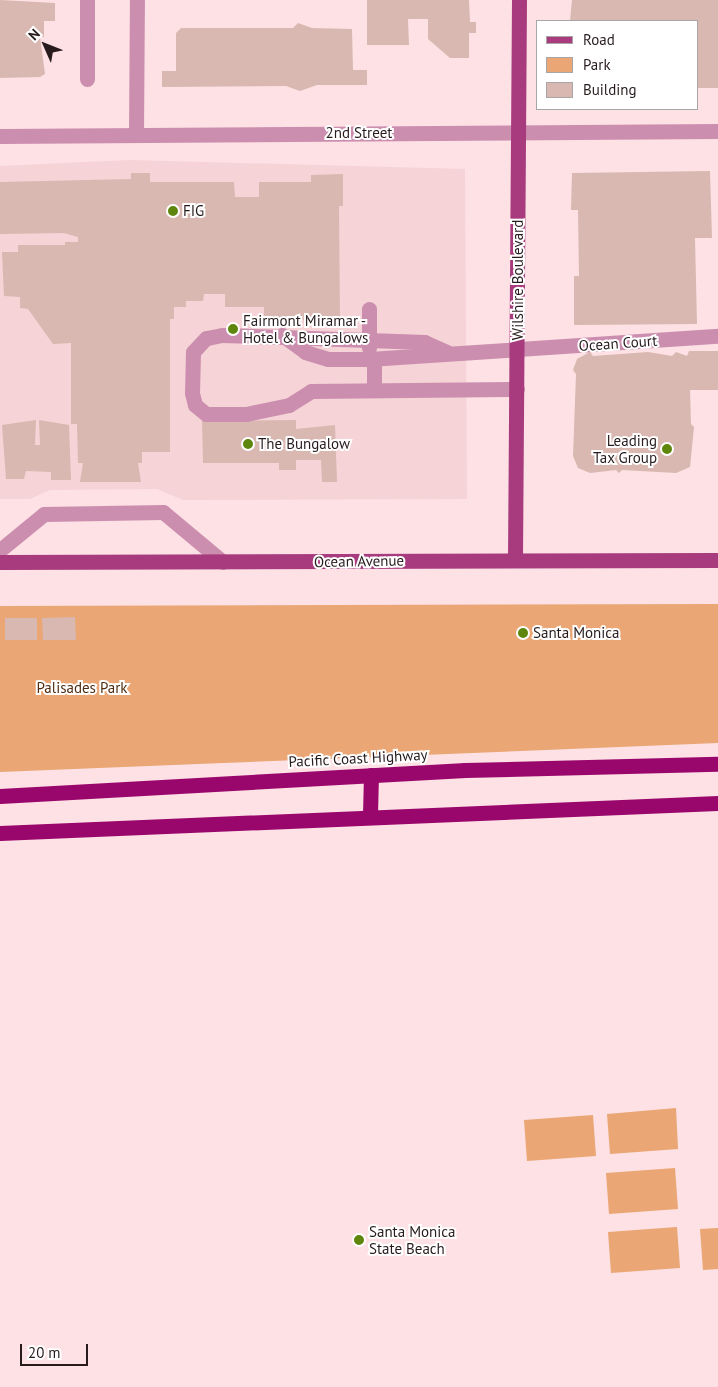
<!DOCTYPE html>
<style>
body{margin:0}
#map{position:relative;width:718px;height:1387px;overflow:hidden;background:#fde1e4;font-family:"PT Sans",sans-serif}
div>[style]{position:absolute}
.built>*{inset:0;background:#f5d3d7}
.green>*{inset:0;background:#eaa674}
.building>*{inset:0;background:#d8b8b0}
.minor>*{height:15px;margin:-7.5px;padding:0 7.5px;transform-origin:7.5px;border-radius:7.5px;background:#cc8eaf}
.major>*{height:15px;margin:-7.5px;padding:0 7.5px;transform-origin:7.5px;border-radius:7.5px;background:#a83b7e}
.highway>*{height:15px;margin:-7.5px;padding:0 7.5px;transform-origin:7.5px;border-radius:7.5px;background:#99066c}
.dots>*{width:14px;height:14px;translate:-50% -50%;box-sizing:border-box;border:2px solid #fff;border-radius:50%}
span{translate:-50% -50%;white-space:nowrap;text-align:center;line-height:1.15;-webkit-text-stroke:4px #fff;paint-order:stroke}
.street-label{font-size:15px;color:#271b1d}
.poi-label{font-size:15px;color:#271b1d}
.left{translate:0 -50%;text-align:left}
.right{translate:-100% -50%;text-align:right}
.park-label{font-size:15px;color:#4f2d12}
.legend{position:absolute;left:536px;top:20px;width:162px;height:90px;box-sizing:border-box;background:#fff;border:1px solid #a9a4a5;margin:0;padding:6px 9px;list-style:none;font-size:15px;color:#271b1d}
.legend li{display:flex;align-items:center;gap:10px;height:25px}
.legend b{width:25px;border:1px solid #a9a4a5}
.north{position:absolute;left:20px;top:20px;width:50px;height:50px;-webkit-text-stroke:4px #fff;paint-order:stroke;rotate:314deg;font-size:14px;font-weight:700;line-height:20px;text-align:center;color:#271b1d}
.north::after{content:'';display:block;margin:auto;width:18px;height:22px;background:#271b1d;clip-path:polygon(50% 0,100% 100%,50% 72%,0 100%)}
.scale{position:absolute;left:20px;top:1344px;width:68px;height:22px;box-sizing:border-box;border:2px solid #271b1d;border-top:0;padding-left:6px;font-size:15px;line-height:18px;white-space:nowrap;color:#271b1d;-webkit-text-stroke:4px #fff;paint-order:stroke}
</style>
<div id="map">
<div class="built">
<i style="clip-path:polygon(130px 160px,465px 169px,467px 499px,183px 500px,157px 489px,50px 490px,30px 499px,0 499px,0 166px)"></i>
</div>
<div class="green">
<i style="clip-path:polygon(718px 604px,718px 743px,0 772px,0 606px)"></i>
<i style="clip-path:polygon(676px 1108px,678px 1149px,610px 1154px,607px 1114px)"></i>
<i style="clip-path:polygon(593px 1115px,596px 1156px,527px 1161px,524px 1120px)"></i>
<i style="clip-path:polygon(675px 1168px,678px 1209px,609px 1214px,606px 1173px)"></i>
<i style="clip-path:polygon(677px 1227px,680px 1268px,611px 1273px,608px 1232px)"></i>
<i style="clip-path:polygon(718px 1228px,718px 1269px,703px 1270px,700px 1229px)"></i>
</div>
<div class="building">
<i style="clip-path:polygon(0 0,55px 3px,55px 21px,44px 21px,44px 37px,40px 37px,45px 74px,40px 77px,0 78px)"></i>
<i style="clip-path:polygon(367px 0,469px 0,470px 22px,476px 22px,476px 33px,469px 33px,469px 58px,450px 58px,428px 39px,428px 19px,408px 19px,409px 45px,367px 45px)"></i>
<i style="clip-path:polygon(572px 0,718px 0,718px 88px,697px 88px,697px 21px,570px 21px)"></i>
<i style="clip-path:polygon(298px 23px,312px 28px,352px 29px,353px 70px,367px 70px,367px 85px,317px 85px,300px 91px,286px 86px,162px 87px,162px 71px,176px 71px,176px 33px,181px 28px,293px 28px)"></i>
<i style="clip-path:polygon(710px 171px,712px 238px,695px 238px,697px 324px,574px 325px,574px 276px,579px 276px,578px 210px,571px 210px,572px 173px)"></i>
<i style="clip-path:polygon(131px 173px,150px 173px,150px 182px,234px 182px,235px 197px,259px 197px,259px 182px,311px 182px,311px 175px,343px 174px,343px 206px,339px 206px,340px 320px,264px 321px,264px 307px,225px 307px,225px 294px,204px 294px,203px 301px,186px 301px,186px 307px,174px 307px,174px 319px,170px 319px,170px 452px,142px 452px,142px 463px,138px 463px,141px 482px,80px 482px,83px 463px,78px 463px,77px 424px,71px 424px,71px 343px,53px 344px,28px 309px,20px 308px,20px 297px,4px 296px,2px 252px,18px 252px,18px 245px,65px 245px,65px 242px,78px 242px,78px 237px,64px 233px,0 234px,0 182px,131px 179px)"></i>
<i style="clip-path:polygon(689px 351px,718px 351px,718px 390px,690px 390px,691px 424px,694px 427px,690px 467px,676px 473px,622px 470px,619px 473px,616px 470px,590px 473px,578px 468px,573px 456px,576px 374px,573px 370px,577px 359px,590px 352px,593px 356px,648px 352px,672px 356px,676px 352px,687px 356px)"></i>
<i style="clip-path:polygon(36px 420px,35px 445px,40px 445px,39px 420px,69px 425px,71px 480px,51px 480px,51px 472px,26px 471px,24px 479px,6px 479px,2px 425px)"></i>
<i style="clip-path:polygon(296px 420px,296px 429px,335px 425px,337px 482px,322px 482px,321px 460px,296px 460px,296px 470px,279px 470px,279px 463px,203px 463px,202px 421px)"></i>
<i style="clip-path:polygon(75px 617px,76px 640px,43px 640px,42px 618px)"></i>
<i style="clip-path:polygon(5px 618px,37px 618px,37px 640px,5px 640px)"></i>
</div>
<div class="minor">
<i style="left:87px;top:0;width:79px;rotate:90deg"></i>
<i style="left:136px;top:134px;width:134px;rotate:-89.6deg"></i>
<i style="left:0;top:136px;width:718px;rotate:-0.4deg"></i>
<i style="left:369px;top:309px;width:39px;rotate:90deg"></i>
<i style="left:282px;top:335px;width:29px;rotate:36deg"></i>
<i style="left:305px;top:352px;width:24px;rotate:17deg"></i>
<i style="left:328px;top:359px;width:41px"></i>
<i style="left:369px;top:359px;width:350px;rotate:-3.8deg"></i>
<i style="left:447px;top:352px;width:24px;rotate:-156deg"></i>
<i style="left:425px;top:342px;width:203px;rotate:-178deg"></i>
<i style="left:222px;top:335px;width:16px;rotate:169deg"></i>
<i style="left:206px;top:338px;width:19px;rotate:133deg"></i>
<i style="left:193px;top:352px;width:41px;rotate:91.4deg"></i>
<i style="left:192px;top:393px;width:12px;rotate:76deg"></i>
<i style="left:195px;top:405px;width:14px;rotate:39deg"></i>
<i style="left:206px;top:414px;width:40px"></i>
<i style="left:246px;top:414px;width:44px;rotate:-11.8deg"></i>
<i style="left:289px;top:405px;width:26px;rotate:-32deg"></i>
<i style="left:311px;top:391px;width:206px;rotate:-0.6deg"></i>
<i style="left:374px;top:359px;width:29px;rotate:90deg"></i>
<i style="left:0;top:550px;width:57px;rotate:-39.3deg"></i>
<i style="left:44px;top:514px;width:119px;rotate:-1deg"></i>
<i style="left:163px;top:512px;width:78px;rotate:39.8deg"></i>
</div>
<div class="major">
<i style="left:515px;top:559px;width:559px;rotate:-89.59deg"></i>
<i style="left:0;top:562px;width:718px;rotate:-0.16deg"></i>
</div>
<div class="highway">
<i style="left:0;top:796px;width:466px;rotate:-3.2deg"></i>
<i style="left:465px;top:770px;width:253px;rotate:-1.4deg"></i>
<i style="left:370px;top:815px;width:40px;rotate:-88.6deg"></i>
<i style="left:0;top:833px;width:719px;rotate:-2.39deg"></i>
</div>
<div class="dots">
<i style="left:173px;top:211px;background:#5e850c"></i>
<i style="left:233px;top:329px;background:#5e850c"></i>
<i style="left:248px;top:444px;background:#5e850c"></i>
<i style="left:667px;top:449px;background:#5e850c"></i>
<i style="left:523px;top:633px;background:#5e850c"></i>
<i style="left:359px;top:1240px;background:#5e850c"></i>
</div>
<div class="street-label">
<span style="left:359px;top:133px">2nd Street</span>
<span style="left:518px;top:280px;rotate:-90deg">Wilshire Boulevard</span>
<span style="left:618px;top:343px;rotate:-4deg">Ocean Court</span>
<span style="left:359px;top:561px;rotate:-1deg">Ocean Avenue</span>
<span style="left:358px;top:758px;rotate:-3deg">Pacific Coast Highway</span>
</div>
<div class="poi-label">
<span class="left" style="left:183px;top:211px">FIG</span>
<span class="left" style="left:243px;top:329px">Fairmont Miramar -<br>Hotel &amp; Bungalows</span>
<span class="right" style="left:657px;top:449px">Leading<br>Tax Group</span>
<span class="left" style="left:258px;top:444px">The Bungalow</span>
<span class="left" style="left:533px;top:633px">Santa Monica</span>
<span class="left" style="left:369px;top:1240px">Santa Monica<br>State Beach</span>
</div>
<div class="park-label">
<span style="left:82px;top:688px">Palisades Park</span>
</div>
<ul class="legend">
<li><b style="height:6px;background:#a83b7e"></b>Road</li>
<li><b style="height:14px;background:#eaa674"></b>Park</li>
<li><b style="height:14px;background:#d8b8b0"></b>Building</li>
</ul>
<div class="north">N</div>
<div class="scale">20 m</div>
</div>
